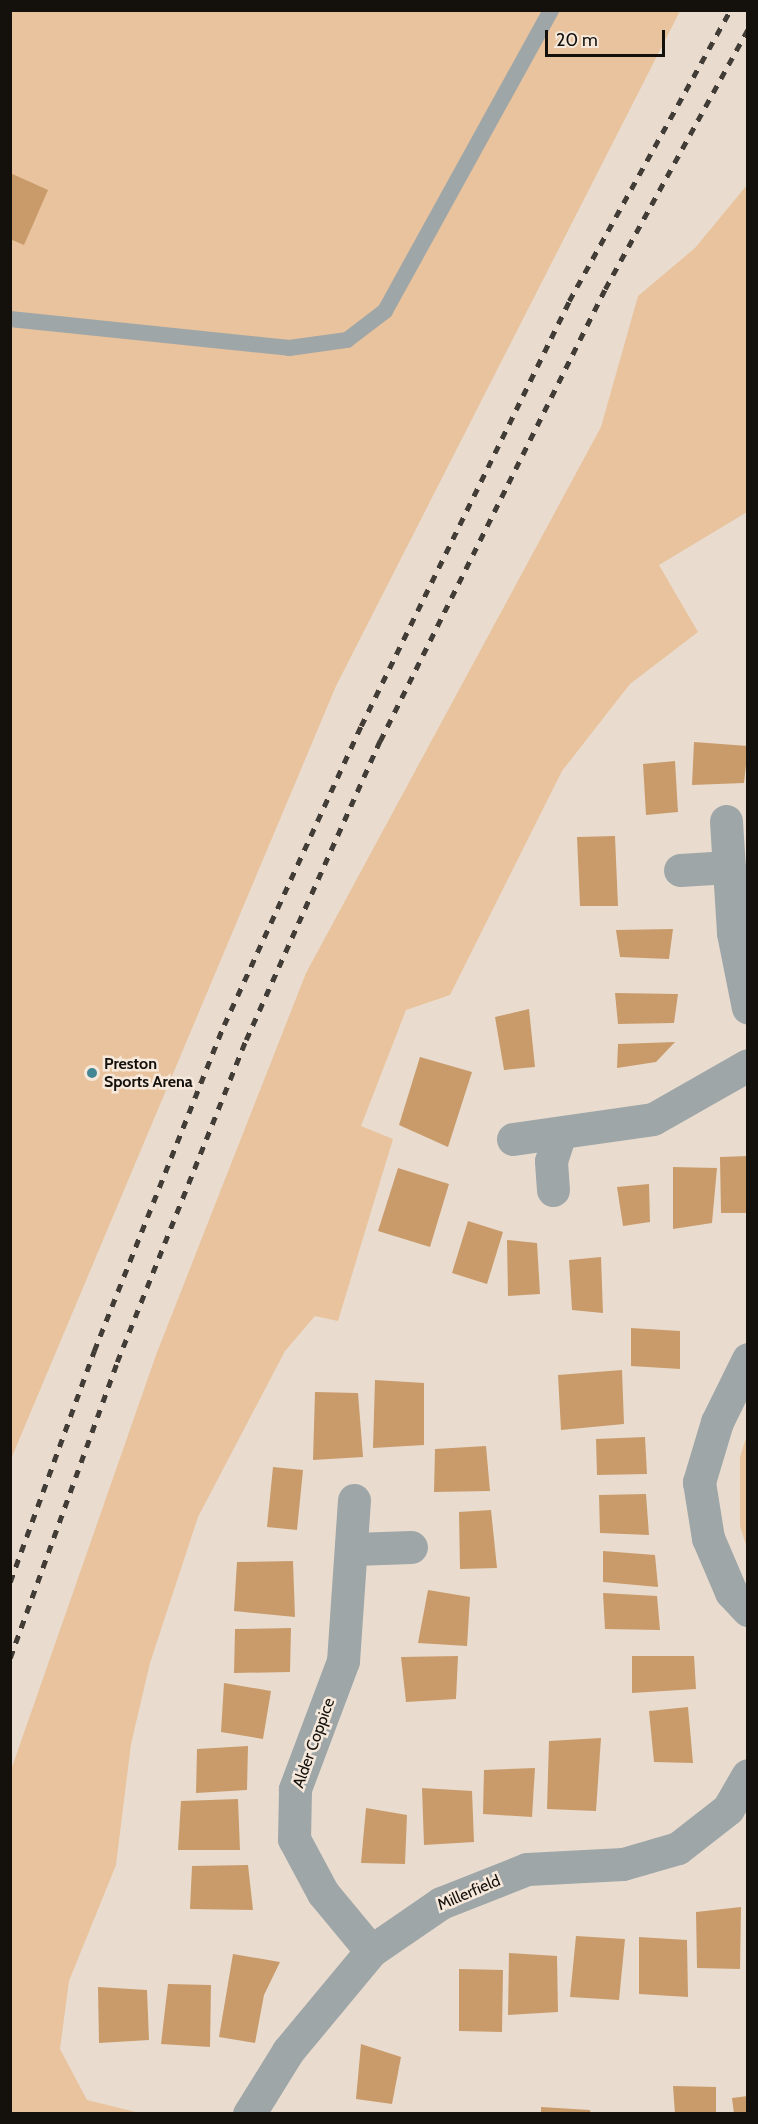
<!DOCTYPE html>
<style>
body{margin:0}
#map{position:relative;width:758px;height:2124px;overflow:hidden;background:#e9dccf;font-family:Cabin,sans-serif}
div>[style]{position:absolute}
.green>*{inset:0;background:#e8c39d}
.building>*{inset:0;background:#c99b6a}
.lane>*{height:16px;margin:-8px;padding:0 8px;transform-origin:8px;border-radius:8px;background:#9ea6a8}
.street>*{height:33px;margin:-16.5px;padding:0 16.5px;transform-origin:16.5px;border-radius:16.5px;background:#9ea6a8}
.rail>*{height:4.5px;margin-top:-2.25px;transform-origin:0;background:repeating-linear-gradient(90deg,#423c36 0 8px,transparent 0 16px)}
.dots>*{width:16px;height:16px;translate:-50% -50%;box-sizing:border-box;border:3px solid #f6e9dc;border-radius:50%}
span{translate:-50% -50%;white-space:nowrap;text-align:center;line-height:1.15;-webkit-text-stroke:5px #f6e9dc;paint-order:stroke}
.poi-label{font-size:16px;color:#14100c;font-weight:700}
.left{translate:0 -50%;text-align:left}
.street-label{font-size:16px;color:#14100c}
.frame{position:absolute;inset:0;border:12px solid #14100c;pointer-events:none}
.scale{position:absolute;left:545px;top:30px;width:120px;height:27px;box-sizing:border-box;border:3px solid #14100c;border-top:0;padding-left:8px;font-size:18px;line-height:21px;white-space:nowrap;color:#14100c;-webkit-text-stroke:4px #f6e9dc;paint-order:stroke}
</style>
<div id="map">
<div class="green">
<i style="clip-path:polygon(10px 11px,680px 11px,336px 686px,11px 1459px)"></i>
<i style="clip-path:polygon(747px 185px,747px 512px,659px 565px,698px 632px,630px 684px,562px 771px,450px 995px,406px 1010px,361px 1126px,393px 1139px,338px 1321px,315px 1316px,285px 1351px,198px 1517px,150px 1663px,131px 1744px,116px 1865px,69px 1981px,60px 2049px,87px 2100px,140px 2113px,11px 2113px,11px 1770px,156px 1355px,306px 973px,601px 427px,638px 296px,695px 248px)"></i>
<i style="clip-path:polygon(747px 1435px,748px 1548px,747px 1548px,740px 1526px,740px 1457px)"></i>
</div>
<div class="building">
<i style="clip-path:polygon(10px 173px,48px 190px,24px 245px,10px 239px)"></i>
<i style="clip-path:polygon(694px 742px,748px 746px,744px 783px,692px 785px)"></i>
<i style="clip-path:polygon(675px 761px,678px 812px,646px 815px,643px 764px)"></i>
<i style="clip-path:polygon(615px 836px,618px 906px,580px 906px,577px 837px)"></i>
<i style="clip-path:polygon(673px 929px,669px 959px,620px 957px,616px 930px)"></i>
<i style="clip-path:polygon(615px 993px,678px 994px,674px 1023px,618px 1024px)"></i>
<i style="clip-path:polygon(529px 1009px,535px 1067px,504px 1070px,495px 1017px)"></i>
<i style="clip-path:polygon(675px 1042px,656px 1062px,617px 1068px,618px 1044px)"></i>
<i style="clip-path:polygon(420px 1057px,472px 1072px,448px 1147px,399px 1125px)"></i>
<i style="clip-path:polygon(748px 1156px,748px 1213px,721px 1213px,720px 1157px)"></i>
<i style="clip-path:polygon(673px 1167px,717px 1168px,712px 1223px,673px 1229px)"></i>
<i style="clip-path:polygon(398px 1168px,449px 1184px,430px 1247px,378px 1231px)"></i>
<i style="clip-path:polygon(649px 1184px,650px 1222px,623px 1226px,617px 1187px)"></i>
<i style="clip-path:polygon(468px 1221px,503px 1232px,487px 1284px,452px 1273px)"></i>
<i style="clip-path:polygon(507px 1240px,537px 1243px,540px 1294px,508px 1296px)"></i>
<i style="clip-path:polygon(601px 1257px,603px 1313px,572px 1310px,569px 1260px)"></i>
<i style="clip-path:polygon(631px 1328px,680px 1331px,680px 1369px,631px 1366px)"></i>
<i style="clip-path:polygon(622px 1370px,624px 1424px,561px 1430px,558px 1375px)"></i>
<i style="clip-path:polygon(375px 1380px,424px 1383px,424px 1445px,373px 1448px)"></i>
<i style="clip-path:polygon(315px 1392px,358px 1393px,363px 1457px,313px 1460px)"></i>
<i style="clip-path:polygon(645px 1437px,647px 1474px,597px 1475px,596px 1439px)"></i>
<i style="clip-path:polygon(486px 1446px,490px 1491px,434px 1492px,435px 1449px)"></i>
<i style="clip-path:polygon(273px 1467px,303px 1470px,297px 1530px,267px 1527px)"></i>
<i style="clip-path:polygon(646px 1494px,649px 1535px,600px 1533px,599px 1495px)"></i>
<i style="clip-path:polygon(491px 1510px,497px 1568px,460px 1569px,459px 1512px)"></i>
<i style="clip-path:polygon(603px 1551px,655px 1555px,658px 1587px,603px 1582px)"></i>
<i style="clip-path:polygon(293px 1561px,295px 1617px,234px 1611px,237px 1562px)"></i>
<i style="clip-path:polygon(428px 1590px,470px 1597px,467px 1646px,418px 1643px)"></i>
<i style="clip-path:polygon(603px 1593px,657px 1596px,660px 1630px,605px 1629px)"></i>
<i style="clip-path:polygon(291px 1628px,290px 1672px,234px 1673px,235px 1629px)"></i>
<i style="clip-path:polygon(458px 1656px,456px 1699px,406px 1702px,401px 1657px)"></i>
<i style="clip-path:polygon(632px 1656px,694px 1656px,696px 1689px,632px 1693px)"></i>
<i style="clip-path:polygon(224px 1683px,271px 1691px,263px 1739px,221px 1732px)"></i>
<i style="clip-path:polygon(688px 1707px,693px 1763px,654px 1762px,649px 1711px)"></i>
<i style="clip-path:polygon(601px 1738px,596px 1811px,547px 1809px,549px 1741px)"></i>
<i style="clip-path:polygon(248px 1746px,247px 1790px,196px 1793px,197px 1749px)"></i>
<i style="clip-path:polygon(535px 1768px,532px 1817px,483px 1814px,484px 1770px)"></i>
<i style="clip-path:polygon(422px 1788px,472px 1791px,474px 1842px,424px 1845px)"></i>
<i style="clip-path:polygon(238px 1799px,240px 1850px,178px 1850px,181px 1801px)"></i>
<i style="clip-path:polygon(366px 1808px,407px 1815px,405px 1864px,361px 1863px)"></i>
<i style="clip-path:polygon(248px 1865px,253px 1910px,190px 1909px,192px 1866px)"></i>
<i style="clip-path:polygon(741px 1907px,740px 1969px,697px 1968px,696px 1912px)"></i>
<i style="clip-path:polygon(576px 1936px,625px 1939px,619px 2000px,570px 1997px)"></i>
<i style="clip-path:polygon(639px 1937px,687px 1940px,688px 1997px,639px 1994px)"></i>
<i style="clip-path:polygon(509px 1953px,557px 1956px,558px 2012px,508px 2015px)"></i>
<i style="clip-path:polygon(233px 1954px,280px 1962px,264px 1995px,255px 2043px,219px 2037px)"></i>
<i style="clip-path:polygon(459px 1969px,503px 1970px,502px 2032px,459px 2031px)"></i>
<i style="clip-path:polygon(168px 1984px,211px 1985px,210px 2047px,161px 2044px)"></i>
<i style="clip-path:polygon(98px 1987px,147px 1990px,149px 2040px,99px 2043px)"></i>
<i style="clip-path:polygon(361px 2044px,401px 2057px,392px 2104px,356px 2099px)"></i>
<i style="clip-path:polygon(673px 2086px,716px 2087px,716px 2114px,675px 2114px)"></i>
<i style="clip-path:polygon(748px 2096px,748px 2114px,734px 2114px,732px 2098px)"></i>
<i style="clip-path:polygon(541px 2107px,590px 2110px,591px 2114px,541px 2114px)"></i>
</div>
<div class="lane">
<i style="left:10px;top:319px;width:281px;rotate:5.9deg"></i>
<i style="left:289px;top:348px;width:59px;rotate:-7.9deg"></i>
<i style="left:347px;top:340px;width:48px;rotate:-37.3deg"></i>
<i style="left:385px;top:311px;width:344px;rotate:-61.1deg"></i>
</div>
<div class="street">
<i style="left:726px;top:821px;width:112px;rotate:86.4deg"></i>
<i style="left:733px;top:933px;width:76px;rotate:78.7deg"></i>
<i style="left:680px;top:870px;width:49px;rotate:-3.5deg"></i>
<i style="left:513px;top:1139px;width:141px;rotate:-8.1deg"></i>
<i style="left:653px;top:1119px;width:109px;rotate:-29.6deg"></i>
<i style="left:553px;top:1190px;width:29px;rotate:-94deg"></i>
<i style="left:551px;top:1161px;width:29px;rotate:-72deg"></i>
<i style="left:748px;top:1359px;width:70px;rotate:116.2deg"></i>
<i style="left:717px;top:1422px;width:63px;rotate:106.7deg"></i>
<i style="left:699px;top:1482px;width:57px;rotate:80.9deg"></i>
<i style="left:708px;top:1538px;width:59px;rotate:66.9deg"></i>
<i style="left:731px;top:1592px;width:25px;rotate:47deg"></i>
<i style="left:354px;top:1500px;width:161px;rotate:93.9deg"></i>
<i style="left:343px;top:1661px;width:137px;rotate:110.6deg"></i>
<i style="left:295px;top:1789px;width:50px;rotate:91.1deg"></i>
<i style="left:294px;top:1839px;width:61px;rotate:61.8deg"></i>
<i style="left:323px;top:1893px;width:75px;rotate:50.4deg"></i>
<i style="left:354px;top:1549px;width:57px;rotate:-2deg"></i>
<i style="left:249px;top:2114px;width:74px;rotate:-58.2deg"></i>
<i style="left:288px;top:2051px;width:130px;rotate:-50.3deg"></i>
<i style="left:371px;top:1951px;width:85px;rotate:-34.4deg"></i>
<i style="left:441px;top:1903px;width:92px;rotate:-21.6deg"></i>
<i style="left:527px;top:1869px;width:96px;rotate:-3deg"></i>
<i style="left:623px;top:1864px;width:57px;rotate:-16.2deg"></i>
<i style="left:678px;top:1848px;width:63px;rotate:-38deg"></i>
<i style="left:728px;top:1809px;width:39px;rotate:-60deg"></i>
</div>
<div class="rail">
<i style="left:10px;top:1582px;width:246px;rotate:-70deg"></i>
<i style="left:94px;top:1351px;width:351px;rotate:-68.3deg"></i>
<i style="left:224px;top:1025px;width:329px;rotate:-65.4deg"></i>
<i style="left:361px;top:726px;width:473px;rotate:-63.9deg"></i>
<i style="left:569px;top:301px;width:333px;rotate:-61deg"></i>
<i style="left:10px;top:1658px;width:315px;rotate:-70.1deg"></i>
<i style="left:117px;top:1362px;width:347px;rotate:-68.2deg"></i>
<i style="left:246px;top:1040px;width:328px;rotate:-65.9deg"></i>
<i style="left:380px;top:741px;width:505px;rotate:-63.54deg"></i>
<i style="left:605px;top:289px;width:297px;rotate:-61.2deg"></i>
</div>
<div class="dots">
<i style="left:92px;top:1073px;background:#428793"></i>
</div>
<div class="poi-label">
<span class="left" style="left:104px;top:1073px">Preston<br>Sports Arena</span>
</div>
<div class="street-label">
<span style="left:314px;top:1743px;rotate:-70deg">Alder Coppice</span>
<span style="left:469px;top:1893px;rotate:-23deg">Millerfield</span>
</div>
<div class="frame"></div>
<div class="scale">20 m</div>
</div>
